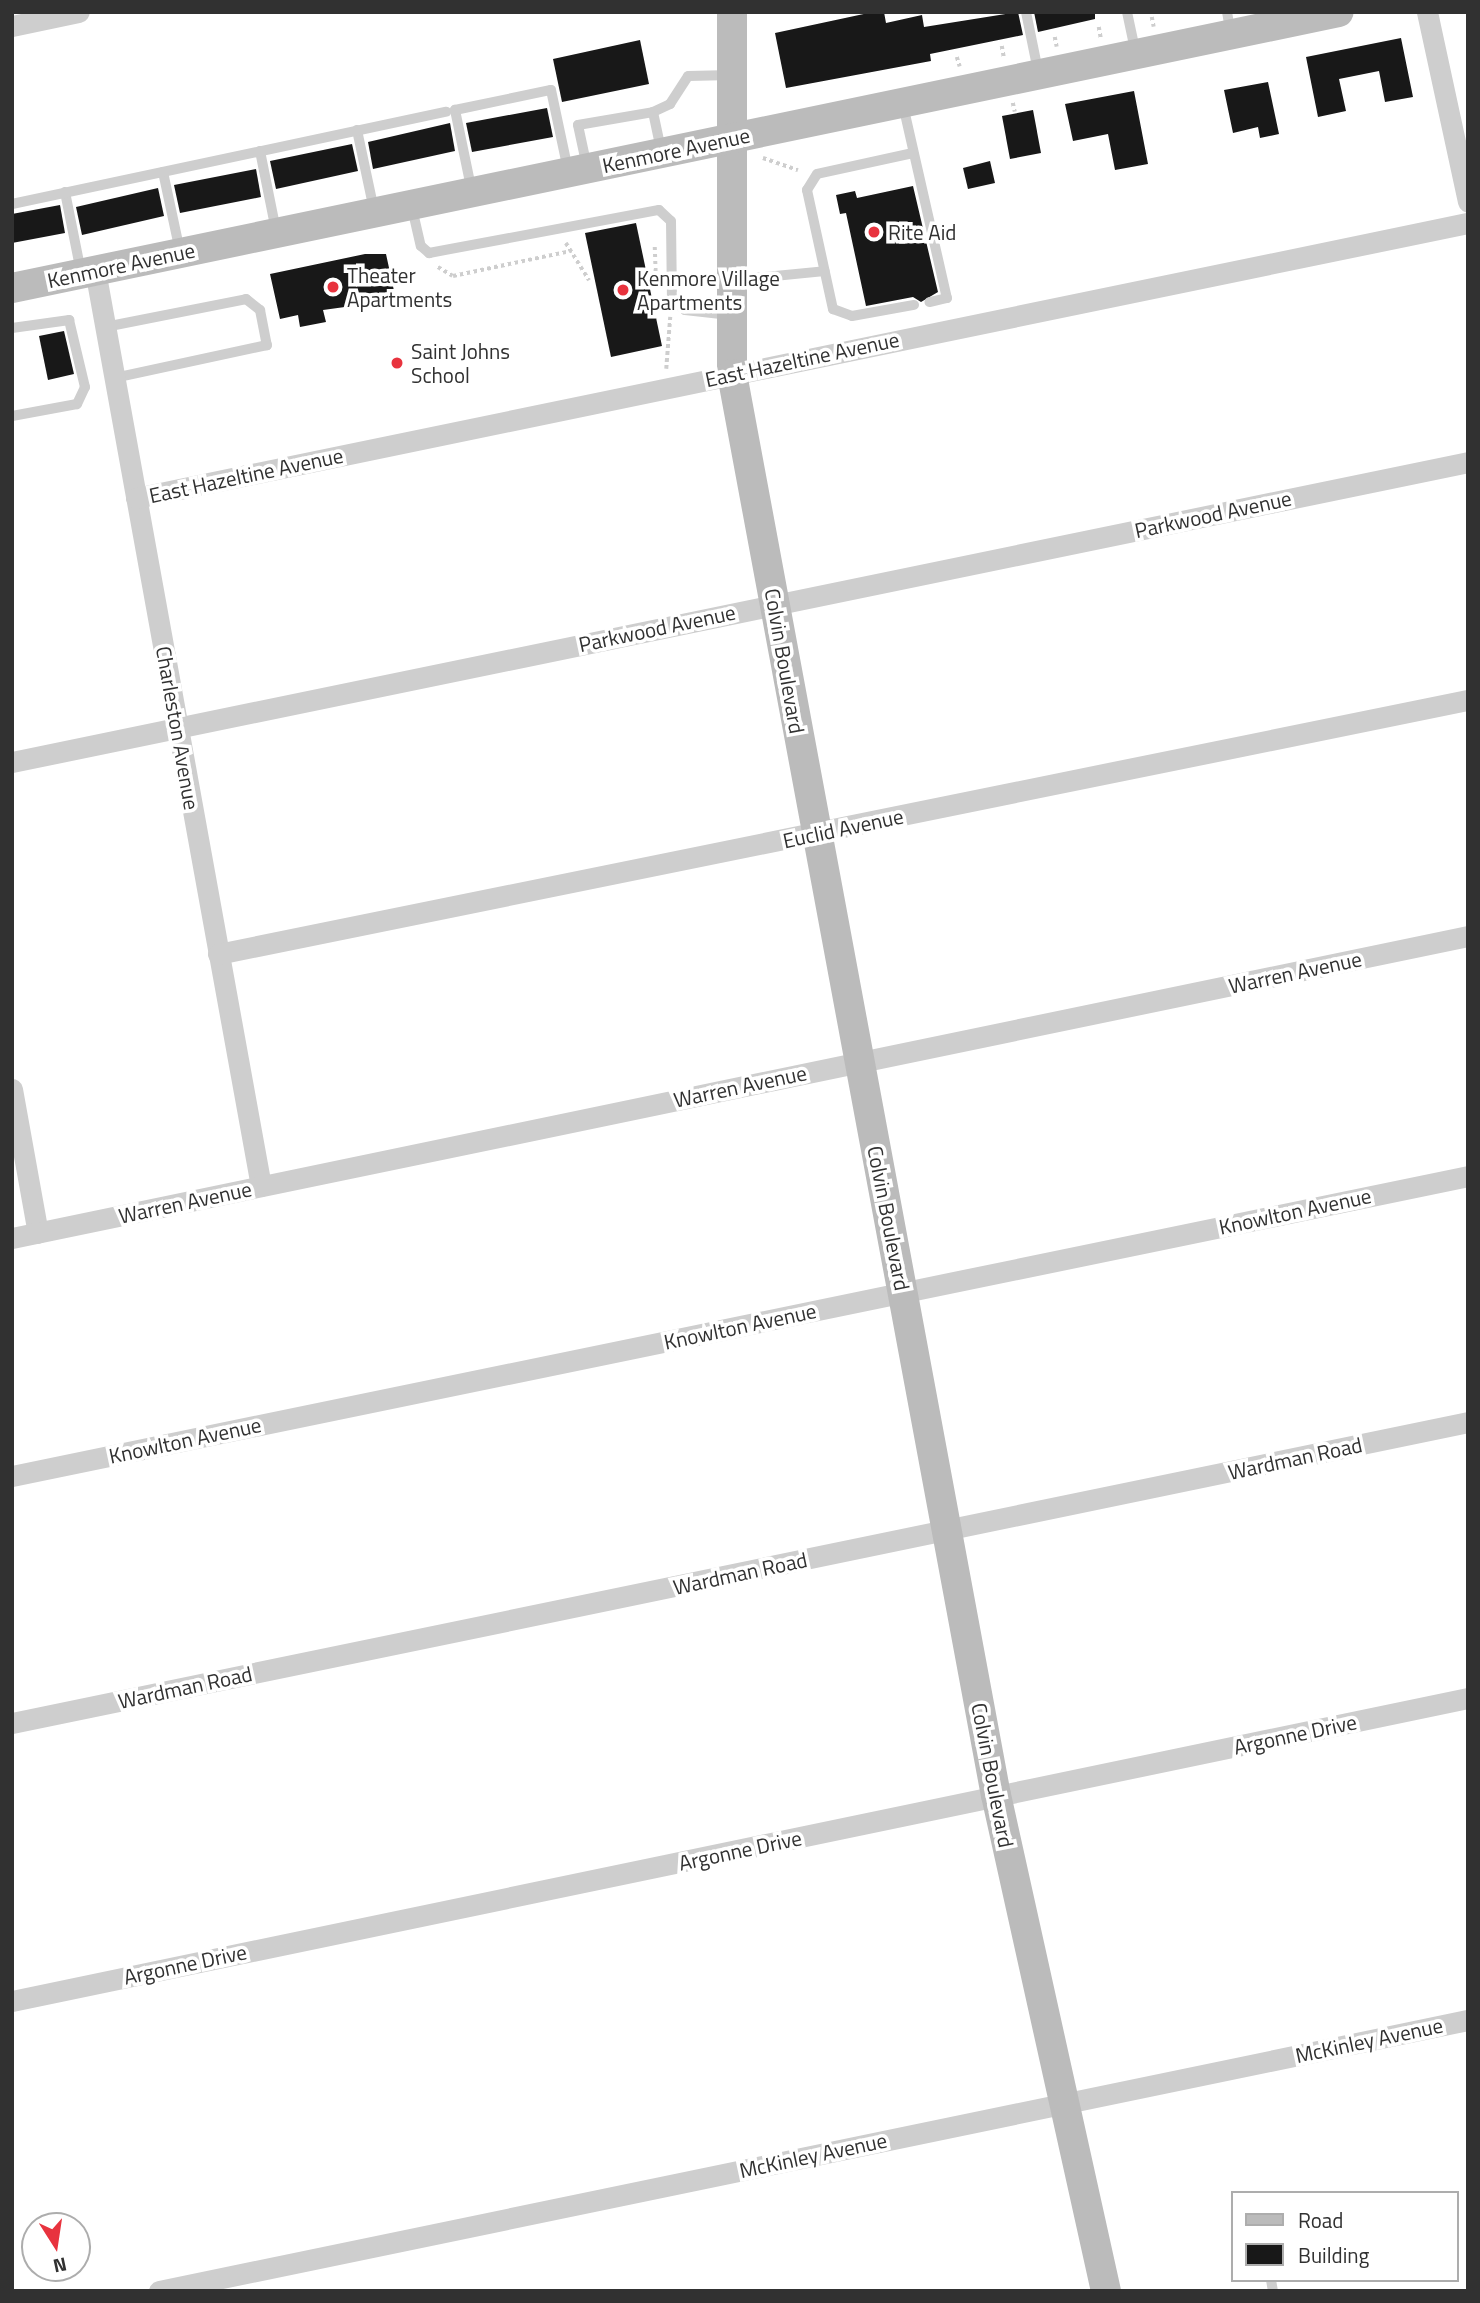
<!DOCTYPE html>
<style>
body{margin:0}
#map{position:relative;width:1480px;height:2303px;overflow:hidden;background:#fff;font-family:"Titillium Web",sans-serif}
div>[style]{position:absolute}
.building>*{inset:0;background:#181818}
.path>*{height:3.5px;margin-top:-1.75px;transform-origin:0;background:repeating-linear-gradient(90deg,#cecece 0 3.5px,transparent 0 7px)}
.lane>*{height:10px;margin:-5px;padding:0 5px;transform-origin:5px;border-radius:5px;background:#cecece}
.street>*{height:21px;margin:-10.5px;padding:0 10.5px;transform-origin:10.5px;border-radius:10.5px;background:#cecece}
.secondary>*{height:30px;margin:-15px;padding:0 15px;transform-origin:15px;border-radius:15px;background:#bbb}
.dots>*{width:19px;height:19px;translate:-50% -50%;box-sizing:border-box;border:4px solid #fff;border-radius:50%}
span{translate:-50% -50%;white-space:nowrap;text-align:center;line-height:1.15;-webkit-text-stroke:7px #fff;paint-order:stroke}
.street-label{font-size:21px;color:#313131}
.poi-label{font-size:21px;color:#313131}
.left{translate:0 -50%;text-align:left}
.frame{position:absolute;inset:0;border:14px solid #313131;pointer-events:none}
.legend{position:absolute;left:1231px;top:2191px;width:228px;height:91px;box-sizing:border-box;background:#fff;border:2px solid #adadad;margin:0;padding:9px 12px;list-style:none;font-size:21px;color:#313131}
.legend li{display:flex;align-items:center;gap:14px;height:35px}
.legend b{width:35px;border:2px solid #adadad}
.north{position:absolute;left:21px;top:2212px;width:70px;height:70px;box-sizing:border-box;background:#fff;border:2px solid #adadad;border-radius:50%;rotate:168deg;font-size:19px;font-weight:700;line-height:28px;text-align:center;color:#313131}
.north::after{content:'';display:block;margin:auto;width:24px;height:32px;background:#e8333e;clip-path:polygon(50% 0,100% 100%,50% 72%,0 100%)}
</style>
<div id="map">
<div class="building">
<i style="clip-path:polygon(873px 12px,884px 12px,886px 23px,922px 15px,924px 27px,1018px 12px,1023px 35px,930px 54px,931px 61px,786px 88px,775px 33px)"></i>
<i style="clip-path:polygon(1034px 12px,1095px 12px,1095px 19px,1038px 32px)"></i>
<i style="clip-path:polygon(1401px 38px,1413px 97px,1385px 102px,1379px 71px,1339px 79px,1346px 111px,1318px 117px,1306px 57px)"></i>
<i style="clip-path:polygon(640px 40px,649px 84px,562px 102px,553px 59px)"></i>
<i style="clip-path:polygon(1268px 82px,1279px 134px,1260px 138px,1258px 127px,1233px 133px,1224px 90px)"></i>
<i style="clip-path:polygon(1134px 91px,1148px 164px,1115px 170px,1108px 134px,1073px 141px,1065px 104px)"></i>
<i style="clip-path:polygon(547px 108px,553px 137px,472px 152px,466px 123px)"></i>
<i style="clip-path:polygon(1033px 110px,1041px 153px,1010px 159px,1002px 116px)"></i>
<i style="clip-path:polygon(450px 123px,455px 151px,373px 169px,368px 142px)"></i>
<i style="clip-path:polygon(352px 144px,358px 171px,276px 189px,270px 161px)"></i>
<i style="clip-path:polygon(990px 161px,995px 183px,968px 189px,963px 168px)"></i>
<i style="clip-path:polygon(256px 169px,261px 197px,180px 213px,174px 185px)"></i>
<i style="clip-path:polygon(913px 186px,938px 292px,921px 302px,913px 297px,866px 306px,846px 213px,840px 214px,836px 195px,855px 191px,857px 198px)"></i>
<i style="clip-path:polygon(158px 188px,164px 216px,82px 235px,76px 207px)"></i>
<i style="clip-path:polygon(60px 205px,65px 233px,12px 243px,12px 214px)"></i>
<i style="clip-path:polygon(636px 223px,662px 346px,611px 357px,585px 233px)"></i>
<i style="clip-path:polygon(365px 254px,386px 254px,396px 300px,323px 310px,326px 322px,300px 327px,298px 315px,280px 319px,270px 274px)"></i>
<i style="clip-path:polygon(64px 331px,74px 374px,48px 380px,39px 336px)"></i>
</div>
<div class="path">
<i style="left:1152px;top:17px;width:10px;rotate:79deg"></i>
<i style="left:1099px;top:27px;width:11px;rotate:80deg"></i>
<i style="left:1055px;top:37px;width:10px;rotate:79deg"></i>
<i style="left:1002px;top:46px;width:11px;rotate:80deg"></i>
<i style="left:957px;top:57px;width:10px;rotate:73deg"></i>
<i style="left:1013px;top:103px;width:9px;rotate:77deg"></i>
<i style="left:763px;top:158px;width:37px;rotate:19deg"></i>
<i style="left:566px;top:243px;width:44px;rotate:58.1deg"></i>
<i style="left:655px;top:247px;width:34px;rotate:88deg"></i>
<i style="left:438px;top:267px;width:17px;rotate:31deg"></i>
<i style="left:453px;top:276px;width:121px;rotate:-12deg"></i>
<i style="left:666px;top:369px;width:52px;rotate:-85.6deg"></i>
</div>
<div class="lane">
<i style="left:1026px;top:12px;width:60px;rotate:78.5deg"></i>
<i style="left:1127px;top:12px;width:40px;rotate:78deg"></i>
<i style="left:1227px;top:12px;width:22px;rotate:80deg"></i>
<i style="left:903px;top:105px;width:198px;rotate:77.2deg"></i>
<i style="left:947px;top:298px;width:18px;rotate:167deg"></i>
<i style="left:653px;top:112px;width:19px;rotate:-25deg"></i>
<i style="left:670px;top:104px;width:33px;rotate:-57deg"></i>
<i style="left:688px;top:76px;width:44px;rotate:-1.3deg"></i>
<i style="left:357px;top:130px;width:82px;rotate:78deg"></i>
<i style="left:260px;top:151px;width:81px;rotate:78.6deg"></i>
<i style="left:913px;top:153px;width:98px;rotate:167.7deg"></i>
<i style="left:817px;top:174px;width:19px;rotate:122deg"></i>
<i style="left:807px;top:190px;width:122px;rotate:77.7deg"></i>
<i style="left:833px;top:309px;width:20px;rotate:20deg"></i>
<i style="left:852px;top:316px;width:63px;rotate:-10.1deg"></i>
<i style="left:587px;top:167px;width:43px;rotate:-102.1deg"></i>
<i style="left:578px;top:125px;width:76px;rotate:-9.8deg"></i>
<i style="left:653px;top:112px;width:40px;rotate:78deg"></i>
<i style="left:163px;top:172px;width:81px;rotate:77.9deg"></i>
<i style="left:65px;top:192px;width:82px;rotate:78.7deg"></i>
<i style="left:472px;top:192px;width:84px;rotate:-101.7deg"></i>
<i style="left:455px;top:110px;width:98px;rotate:-11.8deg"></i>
<i style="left:551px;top:90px;width:82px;rotate:78deg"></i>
<i style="left:12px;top:204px;width:444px;rotate:-12deg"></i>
<i style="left:412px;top:208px;width:39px;rotate:77deg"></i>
<i style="left:421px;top:246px;width:11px;rotate:41deg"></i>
<i style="left:429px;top:253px;width:234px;rotate:-10.6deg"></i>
<i style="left:659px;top:210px;width:16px;rotate:43deg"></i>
<i style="left:671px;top:221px;width:78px;rotate:89.3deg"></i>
<i style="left:672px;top:299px;width:17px;rotate:40deg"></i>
<i style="left:685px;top:310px;width:45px;rotate:6.3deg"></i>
<i style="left:734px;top:280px;width:91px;rotate:-5.6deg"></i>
<i style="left:105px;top:327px;width:144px;rotate:-11.2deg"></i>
<i style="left:246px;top:299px;width:18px;rotate:38deg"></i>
<i style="left:260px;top:310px;width:36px;rotate:79deg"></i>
<i style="left:267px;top:345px;width:157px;rotate:167.8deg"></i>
<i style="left:12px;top:328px;width:58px;rotate:-8deg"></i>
<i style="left:69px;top:320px;width:69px;rotate:76.6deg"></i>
<i style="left:85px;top:387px;width:19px;rotate:115deg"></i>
<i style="left:77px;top:404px;width:66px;rotate:169.5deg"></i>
<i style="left:1271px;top:2280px;width:11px;rotate:80deg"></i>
</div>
<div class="street">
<i style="left:1427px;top:12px;width:194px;rotate:77.8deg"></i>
<i style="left:12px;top:26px;width:68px;rotate:-11.8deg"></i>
<i style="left:95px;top:270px;width:931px;rotate:79.73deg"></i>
<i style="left:136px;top:498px;width:1360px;rotate:-11.67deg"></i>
<i style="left:12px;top:762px;width:1487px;rotate:-11.64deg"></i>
<i style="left:218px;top:954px;width:1276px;rotate:-11.49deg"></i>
<i style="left:12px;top:1089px;width:146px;rotate:79.8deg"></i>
<i style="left:12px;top:1238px;width:1487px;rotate:-11.72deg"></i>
<i style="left:12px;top:1476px;width:1487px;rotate:-11.64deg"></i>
<i style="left:12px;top:1723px;width:1487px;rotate:-11.68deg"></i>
<i style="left:12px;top:2001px;width:1487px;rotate:-11.76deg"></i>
<i style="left:159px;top:2291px;width:1337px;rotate:-11.7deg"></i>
</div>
<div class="secondary">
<i style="left:732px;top:12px;width:362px;rotate:90deg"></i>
<i style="left:732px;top:374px;width:1445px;rotate:79.48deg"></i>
<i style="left:996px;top:1795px;width:508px;rotate:77.5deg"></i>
<i style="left:12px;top:288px;width:1355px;rotate:-11.75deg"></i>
</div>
<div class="dots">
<i style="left:874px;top:232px;background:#e8333e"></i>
<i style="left:333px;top:287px;background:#e8333e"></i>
<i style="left:623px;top:290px;background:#e8333e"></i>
<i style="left:397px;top:363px;background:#e8333e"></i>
</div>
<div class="street-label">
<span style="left:676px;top:150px;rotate:-12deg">Kenmore Avenue</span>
<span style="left:121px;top:265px;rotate:-12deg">Kenmore Avenue</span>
<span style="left:802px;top:359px;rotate:-12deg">East Hazeltine Avenue</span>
<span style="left:246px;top:475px;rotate:-12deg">East Hazeltine Avenue</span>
<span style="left:1213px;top:514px;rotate:-12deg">Parkwood Avenue</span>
<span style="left:657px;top:628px;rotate:-12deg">Parkwood Avenue</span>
<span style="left:785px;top:661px;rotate:80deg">Colvin Boulevard</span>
<span style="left:178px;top:728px;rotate:80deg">Charleston Avenue</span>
<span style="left:843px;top:828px;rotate:-12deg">Euclid Avenue</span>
<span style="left:1295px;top:972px;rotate:-12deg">Warren Avenue</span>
<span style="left:740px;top:1086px;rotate:-12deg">Warren Avenue</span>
<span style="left:185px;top:1202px;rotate:-12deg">Warren Avenue</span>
<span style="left:1295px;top:1211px;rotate:-12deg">Knowlton Avenue</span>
<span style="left:889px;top:1218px;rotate:79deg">Colvin Boulevard</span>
<span style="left:740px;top:1326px;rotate:-12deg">Knowlton Avenue</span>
<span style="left:185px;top:1440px;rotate:-12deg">Knowlton Avenue</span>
<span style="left:1295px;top:1458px;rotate:-12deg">Wardman Road</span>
<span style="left:740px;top:1573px;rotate:-12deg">Wardman Road</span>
<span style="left:185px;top:1687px;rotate:-12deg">Wardman Road</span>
<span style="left:1295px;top:1734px;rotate:-12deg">Argonne Drive</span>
<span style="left:993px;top:1775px;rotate:79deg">Colvin Boulevard</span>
<span style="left:740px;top:1850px;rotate:-12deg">Argonne Drive</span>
<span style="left:185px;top:1964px;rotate:-12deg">Argonne Drive</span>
<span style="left:1369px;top:2040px;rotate:-12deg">McKinley Avenue</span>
<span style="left:813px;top:2155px;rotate:-12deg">McKinley Avenue</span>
</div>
<div class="poi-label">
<span class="left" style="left:888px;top:232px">Rite Aid</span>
<span class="left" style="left:347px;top:287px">Theater<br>Apartments</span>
<span class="left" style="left:637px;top:290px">Kenmore Village<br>Apartments</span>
<span class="left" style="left:411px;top:363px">Saint Johns<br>School</span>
</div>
<div class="frame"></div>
<ul class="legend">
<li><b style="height:9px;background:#bbb"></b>Road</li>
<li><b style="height:19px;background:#181818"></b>Building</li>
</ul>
<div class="north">N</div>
</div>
